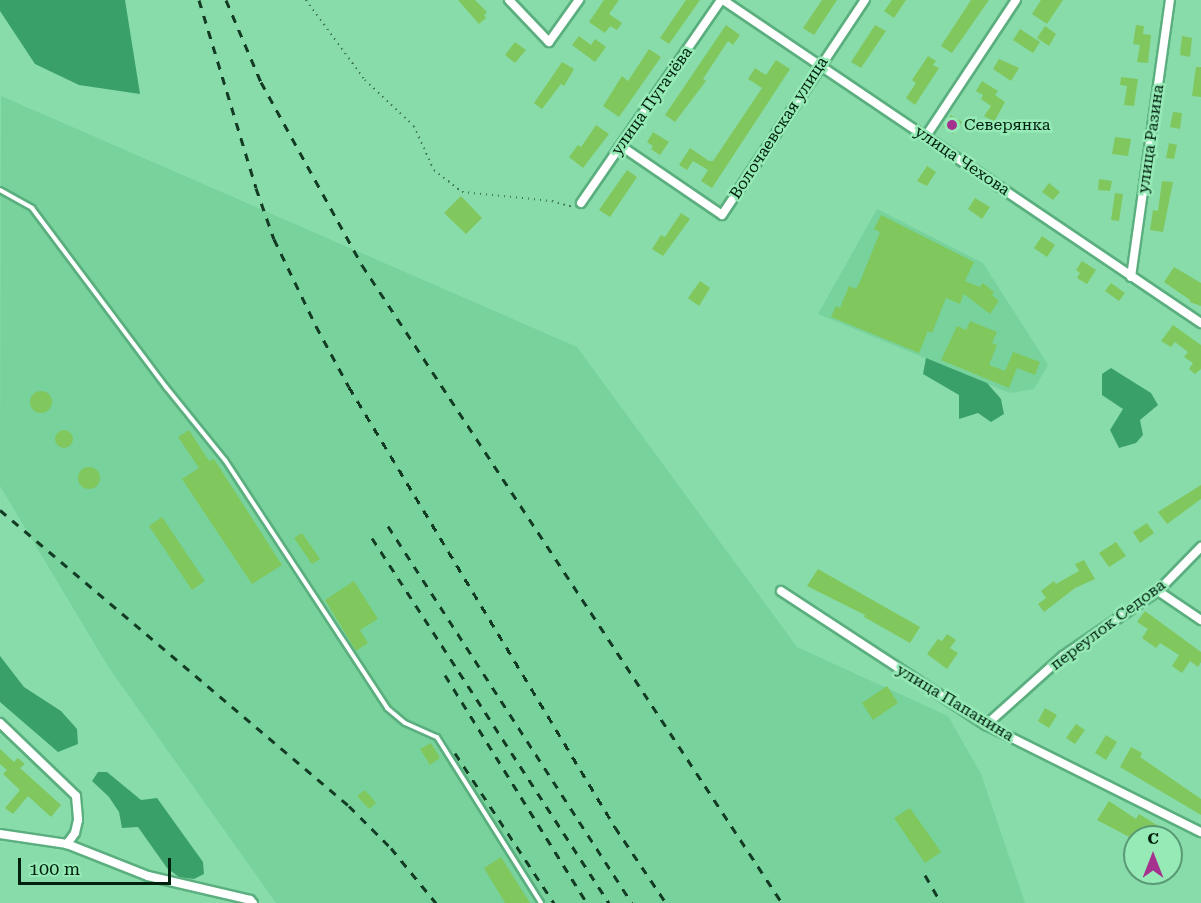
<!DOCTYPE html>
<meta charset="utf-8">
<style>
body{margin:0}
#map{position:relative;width:1201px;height:903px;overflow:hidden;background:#88dcaa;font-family:"Roboto Serif",serif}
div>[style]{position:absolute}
.built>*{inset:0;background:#77d29c}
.forest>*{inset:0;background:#3aa06a}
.building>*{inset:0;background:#80c75e}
.round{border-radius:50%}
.path>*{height:1.5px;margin-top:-0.75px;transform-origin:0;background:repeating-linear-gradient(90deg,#407958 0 1.5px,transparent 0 6px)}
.roads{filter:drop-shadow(2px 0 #5baf7f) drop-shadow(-2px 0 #5baf7f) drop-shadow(0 2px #5baf7f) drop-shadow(0 -2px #5baf7f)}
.service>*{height:4px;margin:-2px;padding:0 2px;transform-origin:2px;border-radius:2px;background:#fff}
.minor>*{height:8px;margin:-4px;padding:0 4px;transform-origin:4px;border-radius:4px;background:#fff}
.rail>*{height:3px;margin-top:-1.5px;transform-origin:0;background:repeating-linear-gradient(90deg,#133a23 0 8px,transparent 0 16px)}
.dots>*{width:16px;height:16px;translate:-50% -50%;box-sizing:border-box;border:3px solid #95eab6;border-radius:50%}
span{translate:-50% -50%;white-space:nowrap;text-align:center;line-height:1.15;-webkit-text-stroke:5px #95eab6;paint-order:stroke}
.street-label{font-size:16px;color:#00200e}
.poi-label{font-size:16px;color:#00200e}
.left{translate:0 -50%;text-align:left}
.north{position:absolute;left:1123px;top:825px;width:60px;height:60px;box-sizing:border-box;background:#95eab6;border:2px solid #599973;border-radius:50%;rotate:0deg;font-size:16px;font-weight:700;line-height:24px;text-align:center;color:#00200e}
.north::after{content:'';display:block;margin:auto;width:21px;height:27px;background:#a4328e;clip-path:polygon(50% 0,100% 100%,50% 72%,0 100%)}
.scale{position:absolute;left:18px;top:858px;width:153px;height:27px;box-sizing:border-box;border:3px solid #00200e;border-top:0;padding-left:8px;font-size:18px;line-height:21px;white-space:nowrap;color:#00200e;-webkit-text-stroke:4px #95eab6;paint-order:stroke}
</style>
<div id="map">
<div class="built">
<i style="clip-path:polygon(1px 96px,577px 347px,797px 647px,948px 716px,981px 774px,1025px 903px,276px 903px,109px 668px,0 486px)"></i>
<i style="clip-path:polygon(877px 209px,983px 263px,1048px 365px,1034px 389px,1010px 393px,818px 314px)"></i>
</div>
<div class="forest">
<i style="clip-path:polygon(0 0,125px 0,140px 94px,79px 85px,35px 64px,0 11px)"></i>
<i style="clip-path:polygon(926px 358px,987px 383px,1001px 399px,1004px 414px,991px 422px,978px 413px,959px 419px,959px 395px,923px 374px)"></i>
<i style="clip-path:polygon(1111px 368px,1151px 393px,1158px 405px,1140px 420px,1143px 435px,1136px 443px,1119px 448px,1110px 430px,1123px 409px,1102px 395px,1102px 374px)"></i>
<i style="clip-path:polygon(0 656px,24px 687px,61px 711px,77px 729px,78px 744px,58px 752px,0 702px)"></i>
<i style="clip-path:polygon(98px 772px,107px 772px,141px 800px,157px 798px,203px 862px,204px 874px,194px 879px,179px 877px,167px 868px,138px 827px,122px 828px,119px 812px,109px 797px,92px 781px)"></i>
</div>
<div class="building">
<i style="clip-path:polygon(458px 0,475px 0,487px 12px,484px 15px,486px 18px,479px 24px)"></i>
<i style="clip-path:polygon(604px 0,619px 0,609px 14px,622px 23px,617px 30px,610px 26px,605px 33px,589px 22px)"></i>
<i style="clip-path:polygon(686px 0,700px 0,669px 44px,660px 38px)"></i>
<i style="clip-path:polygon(822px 0,837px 0,814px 35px,803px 28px)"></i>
<i style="clip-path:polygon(892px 0,906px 0,894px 18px,884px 11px)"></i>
<i style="clip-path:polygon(971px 0,989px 0,952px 53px,941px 46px)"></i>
<i style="clip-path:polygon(1041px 0,1063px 0,1047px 24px,1032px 14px)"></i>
<i style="clip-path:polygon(726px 25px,740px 35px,733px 45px,728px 41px,703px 79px,706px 81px,675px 122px,665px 115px)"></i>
<i style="clip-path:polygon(875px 25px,886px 31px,861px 68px,851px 62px)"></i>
<i style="clip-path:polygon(1136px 25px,1144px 26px,1143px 34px,1151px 35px,1148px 63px,1137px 62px,1140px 45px,1133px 44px)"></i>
<i style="clip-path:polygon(1045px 26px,1056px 34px,1049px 46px,1037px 38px)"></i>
<i style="clip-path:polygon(1020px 29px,1040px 42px,1033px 53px,1013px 40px)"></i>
<i style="clip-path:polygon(579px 36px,591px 45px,595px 39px,606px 47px,595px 62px,572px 45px)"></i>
<i style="clip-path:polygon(1182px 36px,1192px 38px,1190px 57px,1180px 55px)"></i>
<i style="clip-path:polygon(515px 42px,526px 50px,515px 63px,505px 55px)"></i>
<i style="clip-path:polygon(649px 49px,661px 57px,619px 117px,603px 106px,622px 76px,628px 81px)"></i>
<i style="clip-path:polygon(928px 56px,936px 61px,933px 65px,939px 68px,915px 105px,906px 98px,916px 83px,912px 80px)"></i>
<i style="clip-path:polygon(999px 59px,1019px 68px,1011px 81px,993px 69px)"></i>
<i style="clip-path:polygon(776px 60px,790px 69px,712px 188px,701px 181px,708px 170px,693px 161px,687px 170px,679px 165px,690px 148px,709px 161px,713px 161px,762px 88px,748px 79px,755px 68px,766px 75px)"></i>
<i style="clip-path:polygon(562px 62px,574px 69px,564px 86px,561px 84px,542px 109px,534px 103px)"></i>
<i style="clip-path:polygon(1196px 67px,1201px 67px,1201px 97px,1192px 96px)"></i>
<i style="clip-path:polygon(1121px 77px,1138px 79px,1134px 106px,1124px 105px,1127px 86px,1120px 85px)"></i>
<i style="clip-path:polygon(982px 81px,998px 91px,995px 95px,1005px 102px,994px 122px,984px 116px,991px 106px,981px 99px,983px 95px,976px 91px)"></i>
<i style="clip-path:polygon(1173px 112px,1182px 113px,1180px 129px,1170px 127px)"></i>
<i style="clip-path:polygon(951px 115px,962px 122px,953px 134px,943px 127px)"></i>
<i style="clip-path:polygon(596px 125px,609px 134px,583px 168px,569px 157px,578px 145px,581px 147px)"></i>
<i style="clip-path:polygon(653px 132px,669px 142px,660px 155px,651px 149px,653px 146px,647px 142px)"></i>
<i style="clip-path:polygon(1115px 137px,1131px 139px,1128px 156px,1112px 154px)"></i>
<i style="clip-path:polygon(1169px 143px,1177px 145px,1174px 159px,1166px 158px)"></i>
<i style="clip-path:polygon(927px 166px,936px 172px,927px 186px,917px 181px)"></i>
<i style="clip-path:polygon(627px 170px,637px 177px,610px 217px,599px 210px)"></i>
<i style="clip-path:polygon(1099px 179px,1112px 181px,1110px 191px,1098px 190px)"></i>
<i style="clip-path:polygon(1162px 181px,1173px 182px,1163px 232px,1150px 230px,1153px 210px,1158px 211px)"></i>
<i style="clip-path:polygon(1049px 183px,1060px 192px,1053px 200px,1042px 192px)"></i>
<i style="clip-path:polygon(1115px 193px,1123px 194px,1119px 221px,1111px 220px)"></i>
<i style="clip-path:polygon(461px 196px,482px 218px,466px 234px,444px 213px)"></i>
<i style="clip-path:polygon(975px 198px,990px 207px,982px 219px,968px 209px)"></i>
<i style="clip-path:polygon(681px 213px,690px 219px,663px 256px,652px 249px,661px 235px,665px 237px)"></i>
<i style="clip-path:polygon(881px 215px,974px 262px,965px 281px,980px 287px,983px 283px,994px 292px,992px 295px,999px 301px,990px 314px,964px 294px,960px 304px,946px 298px,932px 333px,928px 331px,919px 353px,831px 317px,836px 306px,840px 308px,849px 286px,856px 289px,861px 279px,880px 232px,874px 229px)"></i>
<i style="clip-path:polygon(1042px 236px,1055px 245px,1047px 257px,1034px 248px)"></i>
<i style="clip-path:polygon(1082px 261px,1096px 270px,1087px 284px,1077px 278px,1080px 273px,1076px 270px)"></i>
<i style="clip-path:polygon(1174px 267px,1201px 283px,1201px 306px,1190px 302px,1190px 300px,1164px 282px)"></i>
<i style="clip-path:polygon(700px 281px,710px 288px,699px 306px,688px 298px)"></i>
<i style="clip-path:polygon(1111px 283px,1125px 293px,1119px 301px,1105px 291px)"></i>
<i style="clip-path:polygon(970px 321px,997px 332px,992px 343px,997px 345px,989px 365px,1005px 371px,1013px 352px,1040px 362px,1035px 375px,1017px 368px,1009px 388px,941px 360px,957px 326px,966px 330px)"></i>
<i style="clip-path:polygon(1173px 325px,1201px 345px,1201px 369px,1195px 374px,1189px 369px,1193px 363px,1184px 357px,1188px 352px,1175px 342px,1171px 347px,1161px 341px)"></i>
<i class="round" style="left:30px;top:391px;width:22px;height:22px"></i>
<i class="round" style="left:55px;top:430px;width:18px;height:18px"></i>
<i style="clip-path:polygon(189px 430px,209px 461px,214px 459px,282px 565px,252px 584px,182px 479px,199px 468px,178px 437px)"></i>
<i class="round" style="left:78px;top:467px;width:22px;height:22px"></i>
<i style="clip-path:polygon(1201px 485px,1201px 499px,1167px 524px,1158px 512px)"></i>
<i style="clip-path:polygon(162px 517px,205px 581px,192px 590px,149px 526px)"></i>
<i style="clip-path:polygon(1147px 523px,1154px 533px,1140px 543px,1133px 532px)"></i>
<i style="clip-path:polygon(302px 533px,320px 559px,312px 564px,294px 538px)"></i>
<i style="clip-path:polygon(1116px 542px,1126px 556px,1109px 567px,1099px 553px)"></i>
<i style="clip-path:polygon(1084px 560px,1095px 579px,1075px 588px,1044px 612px,1038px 604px,1046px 598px,1041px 591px,1054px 581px,1056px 584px,1079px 571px,1075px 564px)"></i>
<i style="clip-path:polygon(818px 569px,920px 627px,910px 643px,864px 617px,865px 615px,807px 586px)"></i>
<i style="clip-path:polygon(354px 581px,378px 619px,360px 630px,368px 643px,356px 651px,325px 600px)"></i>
<i style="clip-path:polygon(1145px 611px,1201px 652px,1201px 662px,1198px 667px,1190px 661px,1182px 673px,1172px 666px,1179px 655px,1160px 643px,1156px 648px,1142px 638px,1148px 629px,1137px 622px)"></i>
<i style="clip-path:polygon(947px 634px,956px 640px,950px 648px,958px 653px,947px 669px,927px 654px,938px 639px,942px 641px)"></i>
<i style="clip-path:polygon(887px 686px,898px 703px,873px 720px,862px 703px)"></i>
<i style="clip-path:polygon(1045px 708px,1057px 715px,1049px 728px,1038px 721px)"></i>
<i style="clip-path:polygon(1076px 724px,1085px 730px,1075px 744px,1066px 738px)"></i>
<i style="clip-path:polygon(1106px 735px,1117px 742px,1106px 760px,1095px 753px)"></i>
<i style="clip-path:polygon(431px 743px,440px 758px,430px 765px,420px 749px)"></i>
<i style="clip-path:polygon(1131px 747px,1142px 753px,1140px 757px,1201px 799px,1201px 815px,1120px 767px)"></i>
<i style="clip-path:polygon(0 749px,14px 762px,18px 758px,25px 764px,20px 768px,61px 805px,51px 817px,28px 796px,13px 814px,5px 808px,20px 790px,3px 774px,7px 770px,0 764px)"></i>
<i style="clip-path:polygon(365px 790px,376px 803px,369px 809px,357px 796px)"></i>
<i style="clip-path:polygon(1109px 801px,1136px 819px,1139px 814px,1160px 827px,1153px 837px,1135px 837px,1135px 840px,1097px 820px)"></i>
<i style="clip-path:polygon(910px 808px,941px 852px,925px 863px,894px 818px)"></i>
<i style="clip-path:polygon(501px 857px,530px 903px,505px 903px,484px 868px)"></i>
</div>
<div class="path">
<i style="left:306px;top:0;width:99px;rotate:53.6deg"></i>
<i style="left:365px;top:80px;width:67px;rotate:43.2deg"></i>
<i style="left:414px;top:126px;width:48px;rotate:65.6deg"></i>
<i style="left:434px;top:170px;width:36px;rotate:38deg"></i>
<i style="left:462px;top:192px;width:90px;rotate:5.7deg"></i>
<i style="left:552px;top:201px;width:22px;rotate:16deg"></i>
</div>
<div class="roads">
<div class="service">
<i style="left:0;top:190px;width:37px;rotate:29deg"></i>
<i style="left:32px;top:208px;width:224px;rotate:53.2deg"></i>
<i style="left:166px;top:387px;width:94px;rotate:51.1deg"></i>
<i style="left:225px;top:460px;width:296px;rotate:56.8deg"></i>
<i style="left:387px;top:708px;width:23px;rotate:40deg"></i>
<i style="left:405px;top:723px;width:35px;rotate:24deg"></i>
<i style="left:437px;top:737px;width:196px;rotate:57.9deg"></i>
</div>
<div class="minor">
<i style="left:509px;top:0;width:58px;rotate:46.4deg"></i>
<i style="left:549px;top:42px;width:52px;rotate:-54.5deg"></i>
<i style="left:723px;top:0;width:577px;rotate:34.05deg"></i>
<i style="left:926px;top:136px;width:163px;rotate:-56.5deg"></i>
<i style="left:621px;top:146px;width:122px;rotate:34.3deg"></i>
<i style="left:722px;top:215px;width:258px;rotate:-56.4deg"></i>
<i style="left:581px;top:203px;width:247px;rotate:-55.4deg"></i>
<i style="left:1131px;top:277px;width:280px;rotate:-82deg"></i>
<i style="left:781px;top:591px;width:245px;rotate:33.2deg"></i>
<i style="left:986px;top:725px;width:240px;rotate:26.5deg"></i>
<i style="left:1158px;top:591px;width:52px;rotate:34deg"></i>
<i style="left:0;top:723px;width:105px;rotate:43.8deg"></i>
<i style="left:76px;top:796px;width:24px;rotate:85deg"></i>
<i style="left:78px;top:820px;width:13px;rotate:103deg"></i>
<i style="left:75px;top:833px;width:14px;rotate:126deg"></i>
<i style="left:67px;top:844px;width:68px;rotate:-171.5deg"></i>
<i style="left:986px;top:725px;width:103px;rotate:-41.9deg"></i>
<i style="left:1063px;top:656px;width:115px;rotate:-34.4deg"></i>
<i style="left:1158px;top:591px;width:62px;rotate:-45.7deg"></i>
<i style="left:67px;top:844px;width:87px;rotate:21.6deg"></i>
<i style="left:148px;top:876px;width:105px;rotate:13.2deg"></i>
<i style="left:250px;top:900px;width:4px;rotate:45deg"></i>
</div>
</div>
<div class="rail">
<i style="left:199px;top:0;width:196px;rotate:73.1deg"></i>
<i style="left:256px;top:188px;width:54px;rotate:70.6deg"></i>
<i style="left:274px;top:239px;width:97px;rotate:64.2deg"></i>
<i style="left:316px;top:326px;width:69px;rotate:61.6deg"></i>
<i style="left:349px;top:387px;width:514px;rotate:58.85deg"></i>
<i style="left:615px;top:827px;width:92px;rotate:56.1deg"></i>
<i style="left:226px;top:0;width:89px;rotate:66.9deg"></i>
<i style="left:261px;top:82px;width:209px;rotate:61.1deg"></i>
<i style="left:362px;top:265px;width:764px;rotate:56.64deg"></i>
<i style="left:0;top:510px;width:458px;rotate:40.3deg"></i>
<i style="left:349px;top:806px;width:59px;rotate:45deg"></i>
<i style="left:391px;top:848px;width:71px;rotate:50.7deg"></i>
<i style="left:388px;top:526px;width:449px;rotate:57.1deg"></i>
<i style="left:372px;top:538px;width:435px;rotate:57deg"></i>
<i style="left:445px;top:675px;width:269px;rotate:58.1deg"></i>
<i style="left:455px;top:753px;width:180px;rotate:56.6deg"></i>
<i style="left:925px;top:875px;width:32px;rotate:60deg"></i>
</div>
<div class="dots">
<i style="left:952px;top:125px;background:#a4328e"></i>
</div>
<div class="street-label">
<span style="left:652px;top:101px;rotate:-55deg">улица Пугачёва</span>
<span style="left:779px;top:128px;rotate:-57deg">Волочаевская улица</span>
<span style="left:1151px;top:139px;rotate:-82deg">улица Разина</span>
<span style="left:962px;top:161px;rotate:34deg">улица Чехова</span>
<span style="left:1108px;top:625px;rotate:-37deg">переулок Седова</span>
<span style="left:955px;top:703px;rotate:31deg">улица Папанина</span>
</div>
<div class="poi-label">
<span class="left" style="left:964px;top:125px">Северянка</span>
</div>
<div class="north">С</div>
<div class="scale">100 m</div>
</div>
